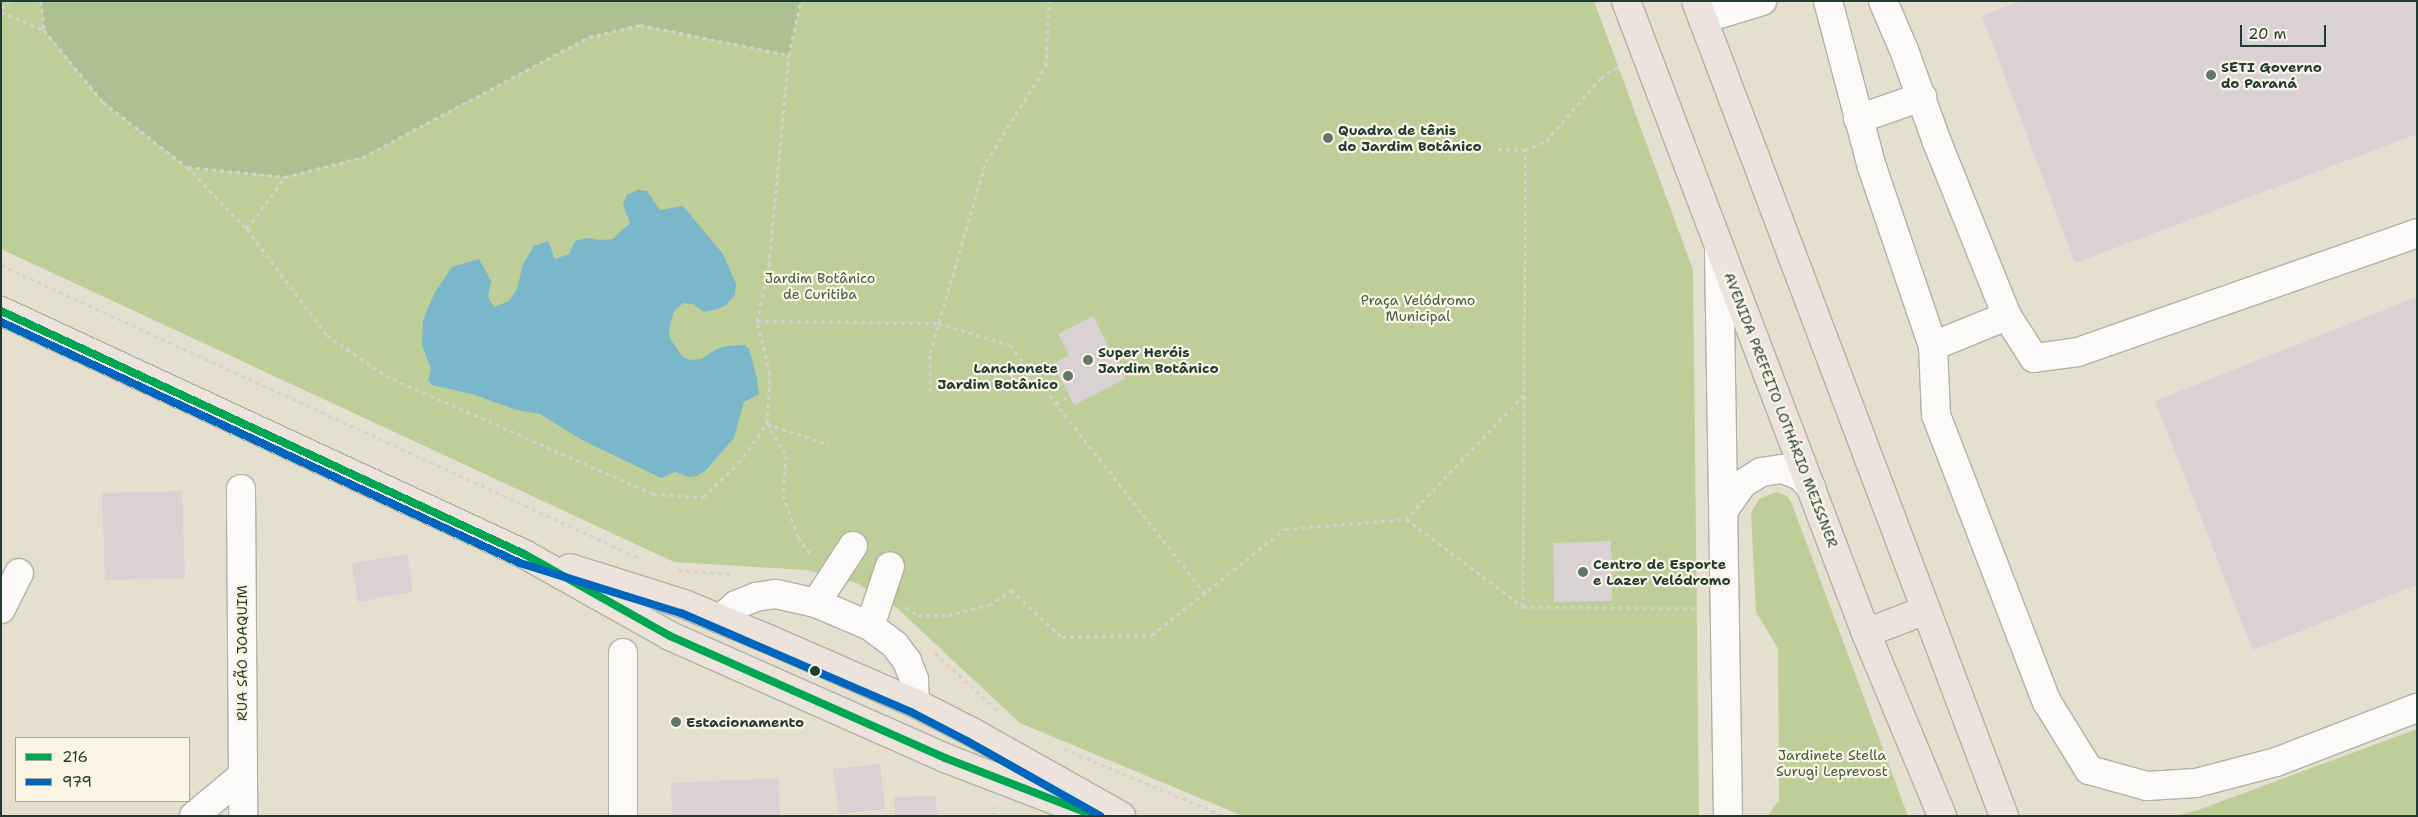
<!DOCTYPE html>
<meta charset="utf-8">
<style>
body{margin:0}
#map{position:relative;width:2418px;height:817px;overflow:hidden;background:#e4dfce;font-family:"Shantell Sans",sans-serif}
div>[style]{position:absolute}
.green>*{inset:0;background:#bece98}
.forest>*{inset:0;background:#acc091}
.water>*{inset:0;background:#7ab7cb}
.building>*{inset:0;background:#dad1d4}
.path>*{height:3px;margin-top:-1.5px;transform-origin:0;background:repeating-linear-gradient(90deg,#d2d2ce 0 4px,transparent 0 8px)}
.roads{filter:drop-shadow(1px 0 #b1b1a5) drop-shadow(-1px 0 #b1b1a5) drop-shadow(0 1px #b1b1a5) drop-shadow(0 -1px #b1b1a5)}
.minor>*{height:28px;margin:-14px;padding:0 14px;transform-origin:14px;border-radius:14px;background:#fbfaf8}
.major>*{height:28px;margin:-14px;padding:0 14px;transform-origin:14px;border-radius:14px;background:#ece4dc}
.bus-1>*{height:8px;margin:-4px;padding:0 4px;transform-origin:4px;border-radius:4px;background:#00a651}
.bus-2>*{height:8px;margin:-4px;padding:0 4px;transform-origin:4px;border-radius:4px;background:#0065bd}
.dots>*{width:14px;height:14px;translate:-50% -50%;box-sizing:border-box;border:2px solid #fcf5e5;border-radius:50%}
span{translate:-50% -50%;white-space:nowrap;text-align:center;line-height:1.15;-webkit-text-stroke:4.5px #fcf5e5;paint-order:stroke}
.poi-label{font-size:14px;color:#1f3d34;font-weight:700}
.left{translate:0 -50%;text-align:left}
.right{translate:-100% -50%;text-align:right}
.park-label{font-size:14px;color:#3f5e42}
.street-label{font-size:14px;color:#1f3d34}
.frame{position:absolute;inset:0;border:2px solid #1f3d34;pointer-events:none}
.legend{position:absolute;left:15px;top:737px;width:175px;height:65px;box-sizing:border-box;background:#fcf5e5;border:1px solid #a4ab9e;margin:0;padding:6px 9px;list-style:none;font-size:15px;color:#1f3d34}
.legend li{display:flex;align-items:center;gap:10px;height:25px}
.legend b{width:25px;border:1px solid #a4ab9e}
.scale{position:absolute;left:2240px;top:25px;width:86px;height:22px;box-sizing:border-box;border:2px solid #1f3d34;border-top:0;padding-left:6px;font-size:15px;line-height:18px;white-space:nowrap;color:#1f3d34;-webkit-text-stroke:4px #fcf5e5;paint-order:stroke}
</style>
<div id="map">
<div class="green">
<i style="clip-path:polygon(1px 1px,1594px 1px,1693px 270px,1699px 816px,1243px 816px,1020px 723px,898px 609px,857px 583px,807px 570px,674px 562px,1px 249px)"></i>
<i style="clip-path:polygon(1776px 492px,1787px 496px,1792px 504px,1908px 816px,1768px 816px,1779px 800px,1778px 648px,1756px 612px,1751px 513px,1759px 499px)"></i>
<i style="clip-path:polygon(2417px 729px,2417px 816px,2176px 816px,2198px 810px)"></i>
</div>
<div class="forest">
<i style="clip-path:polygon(41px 1px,801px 1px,789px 55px,640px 25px,589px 37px,363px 157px,285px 177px,187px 167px,103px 102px,44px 30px)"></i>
</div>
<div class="water">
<i style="clip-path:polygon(638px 190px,647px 191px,660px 210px,683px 206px,723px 254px,736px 284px,735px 295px,726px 305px,717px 309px,704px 312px,693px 304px,683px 303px,674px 311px,669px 329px,670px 338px,678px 350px,683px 357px,691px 360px,701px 359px,717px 349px,727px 346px,745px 345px,749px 349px,757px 378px,759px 394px,744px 402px,734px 438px,706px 470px,697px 476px,689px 477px,675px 472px,661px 478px,584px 441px,540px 414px,517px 410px,472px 394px,432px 385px,428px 380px,431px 369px,422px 345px,423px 320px,435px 292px,452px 267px,479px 259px,491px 281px,488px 297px,494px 307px,509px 301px,517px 289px,523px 264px,534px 246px,548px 241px,555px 259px,569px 254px,575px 241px,588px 238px,600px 240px,613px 239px,630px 223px,623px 205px,627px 195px)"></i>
</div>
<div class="building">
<i style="clip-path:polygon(2020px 1px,2417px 1px,2417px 134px,2075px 263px,1982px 16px)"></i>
<i style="clip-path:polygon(2417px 297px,2417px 585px,2253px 650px,2155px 401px)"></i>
<i style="clip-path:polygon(1093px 316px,1125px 379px,1074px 405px,1053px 364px,1069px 355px,1058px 334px)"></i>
<i style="clip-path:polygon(182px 491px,185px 578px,105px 580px,102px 493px)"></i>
<i style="clip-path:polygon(1611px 541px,1612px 601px,1554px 602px,1553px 543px)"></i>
<i style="clip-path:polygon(407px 554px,413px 592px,358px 602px,352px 563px)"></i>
<i style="clip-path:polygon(880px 764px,885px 809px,839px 814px,833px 769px)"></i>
<i style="clip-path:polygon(778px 778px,780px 816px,672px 816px,671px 783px)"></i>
<i style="clip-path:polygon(936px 796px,937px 816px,895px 816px,894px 797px)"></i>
</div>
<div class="path">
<i style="left:41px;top:1px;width:29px;rotate:84deg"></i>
<i style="left:44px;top:30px;width:93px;rotate:50.7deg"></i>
<i style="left:103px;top:102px;width:106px;rotate:37.7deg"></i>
<i style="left:187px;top:167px;width:86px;rotate:45.9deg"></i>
<i style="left:247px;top:229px;width:133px;rotate:53deg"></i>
<i style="left:327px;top:335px;width:72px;rotate:34.8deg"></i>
<i style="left:386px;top:376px;width:292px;rotate:23.8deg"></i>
<i style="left:653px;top:494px;width:50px;rotate:3.4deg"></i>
<i style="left:703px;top:497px;width:50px;rotate:-43.4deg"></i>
<i style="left:739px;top:463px;width:49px;rotate:-55deg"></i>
<i style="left:767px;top:423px;width:49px;rotate:-86.5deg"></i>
<i style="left:770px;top:374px;width:55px;rotate:-103.8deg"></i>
<i style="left:757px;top:321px;width:57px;rotate:-77.9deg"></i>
<i style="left:769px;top:265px;width:211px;rotate:-84.6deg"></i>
<i style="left:1px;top:8px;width:11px;rotate:-41deg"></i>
<i style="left:1px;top:12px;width:47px;rotate:22.7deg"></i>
<i style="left:1498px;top:149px;width:27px;rotate:2deg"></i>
<i style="left:1525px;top:150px;width:23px;rotate:-23deg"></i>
<i style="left:1546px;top:141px;width:84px;rotate:-48.9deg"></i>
<i style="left:1601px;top:78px;width:24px;rotate:-35deg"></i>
<i style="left:188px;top:167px;width:98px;rotate:5.9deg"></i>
<i style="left:285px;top:177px;width:81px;rotate:-14.4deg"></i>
<i style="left:363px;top:157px;width:256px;rotate:-28deg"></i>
<i style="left:589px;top:37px;width:52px;rotate:-13.2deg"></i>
<i style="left:640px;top:25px;width:152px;rotate:11.4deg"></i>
<i style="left:789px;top:55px;width:55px;rotate:-77.5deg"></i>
<i style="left:247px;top:229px;width:64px;rotate:-53.8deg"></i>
<i style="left:1px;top:265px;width:700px;rotate:24.66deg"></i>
<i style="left:757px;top:321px;width:181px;rotate:0.6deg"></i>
<i style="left:938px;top:323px;width:75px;rotate:17deg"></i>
<i style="left:1010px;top:345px;width:316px;rotate:51.9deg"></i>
<i style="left:930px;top:391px;width:38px;rotate:-90deg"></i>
<i style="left:930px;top:353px;width:199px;rotate:-73.7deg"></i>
<i style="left:986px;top:162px;width:113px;rotate:-58deg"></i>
<i style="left:1046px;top:66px;width:65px;rotate:-87.4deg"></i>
<i style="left:1524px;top:395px;width:171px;rotate:133.6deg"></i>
<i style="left:1406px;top:519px;width:146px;rotate:36.9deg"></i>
<i style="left:1523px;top:607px;width:173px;rotate:0.3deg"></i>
<i style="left:1056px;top:403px;width:16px;rotate:-27deg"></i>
<i style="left:767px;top:423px;width:38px;rotate:60deg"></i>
<i style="left:786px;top:456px;width:39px;rotate:94deg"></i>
<i style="left:783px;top:495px;width:45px;rotate:70.3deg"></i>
<i style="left:798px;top:537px;width:24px;rotate:54deg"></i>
<i style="left:767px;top:424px;width:66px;rotate:18.4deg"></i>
<i style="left:678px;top:570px;width:54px;rotate:4.2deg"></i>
<i style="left:906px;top:607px;width:14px;rotate:34deg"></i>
<i style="left:918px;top:615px;width:30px"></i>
<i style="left:948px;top:615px;width:42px;rotate:-13.7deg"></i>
<i style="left:989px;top:605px;width:27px;rotate:-34deg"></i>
<i style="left:1011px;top:590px;width:69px;rotate:42.7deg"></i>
<i style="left:1062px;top:637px;width:90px;rotate:-1.3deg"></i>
<i style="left:1152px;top:635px;width:170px;rotate:-38.6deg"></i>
<i style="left:1285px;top:529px;width:121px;rotate:-4.7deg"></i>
<i style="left:1523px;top:607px;width:457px;rotate:-89.7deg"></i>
<i style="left:935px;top:653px;width:88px;rotate:42.7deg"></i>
<i style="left:1064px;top:749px;width:173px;rotate:22.7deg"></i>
<i style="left:994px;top:816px;width:10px;rotate:-84deg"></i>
</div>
<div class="roads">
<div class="minor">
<i style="left:1828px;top:1px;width:172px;rotate:75.2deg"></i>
<i style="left:1872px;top:167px;width:189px;rotate:71.2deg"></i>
<i style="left:1933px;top:346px;width:69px;rotate:87.5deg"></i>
<i style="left:1936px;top:415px;width:308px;rotate:68.9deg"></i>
<i style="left:2047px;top:702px;width:80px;rotate:58.3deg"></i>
<i style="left:2089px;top:770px;width:60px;rotate:15.4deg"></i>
<i style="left:2147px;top:786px;width:49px;rotate:-3.5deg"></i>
<i style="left:2196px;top:783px;width:83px;rotate:-14.7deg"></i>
<i style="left:2276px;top:762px;width:151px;rotate:-21deg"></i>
<i style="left:1883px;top:1px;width:53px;rotate:66.8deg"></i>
<i style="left:1904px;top:50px;width:98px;rotate:70.3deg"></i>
<i style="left:1937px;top:142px;width:188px;rotate:68.1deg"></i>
<i style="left:2007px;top:316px;width:50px;rotate:57.3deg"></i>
<i style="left:2034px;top:358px;width:44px;rotate:-7.8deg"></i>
<i style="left:2078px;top:352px;width:359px;rotate:-19.3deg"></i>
<i style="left:1703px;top:19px;width:62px;rotate:-17deg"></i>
<i style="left:1858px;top:119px;width:68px;rotate:-19deg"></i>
<i style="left:1719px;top:250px;width:566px;rotate:89.09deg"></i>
<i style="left:1933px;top:346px;width:80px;rotate:-22.1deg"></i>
<i style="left:241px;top:489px;width:327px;rotate:89.6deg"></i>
<i style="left:1724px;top:510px;width:32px;rotate:-55deg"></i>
<i style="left:1742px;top:484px;width:22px;rotate:-32deg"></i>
<i style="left:1761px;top:472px;width:22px;rotate:-8deg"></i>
<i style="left:1783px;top:469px;width:18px;rotate:22deg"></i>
<i style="left:1800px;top:476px;width:16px;rotate:45deg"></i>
<i style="left:816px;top:603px;width:68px;rotate:-57deg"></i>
<i style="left:1px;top:609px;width:40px;rotate:-63.4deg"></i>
<i style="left:720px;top:619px;width:21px;rotate:-41deg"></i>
<i style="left:736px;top:605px;width:22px;rotate:-22deg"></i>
<i style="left:756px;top:597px;width:20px;rotate:-9deg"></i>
<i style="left:776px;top:594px;width:41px;rotate:12.7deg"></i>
<i style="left:816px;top:603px;width:59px;rotate:23.1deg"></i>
<i style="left:870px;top:626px;width:31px;rotate:37deg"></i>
<i style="left:895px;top:645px;width:20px;rotate:53deg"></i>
<i style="left:907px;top:661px;width:19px;rotate:69deg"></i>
<i style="left:914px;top:679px;width:24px;rotate:88deg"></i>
<i style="left:870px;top:626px;width:63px;rotate:-71.6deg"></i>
<i style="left:623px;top:653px;width:163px;rotate:90deg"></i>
<i style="left:194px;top:816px;width:62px;rotate:-39.8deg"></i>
</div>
<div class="major">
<i style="left:1626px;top:1px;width:676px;rotate:69.21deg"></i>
<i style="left:1866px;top:633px;width:198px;rotate:67.4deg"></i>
<i style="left:1696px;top:1px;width:871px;rotate:69.3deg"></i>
<i style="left:1px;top:311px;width:577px;rotate:24.92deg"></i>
<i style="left:524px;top:554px;width:167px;rotate:29.3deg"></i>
<i style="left:670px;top:636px;width:301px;rotate:23.9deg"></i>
<i style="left:945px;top:758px;width:162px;rotate:21deg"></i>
<i style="left:570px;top:568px;width:120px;rotate:17.5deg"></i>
<i style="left:684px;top:604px;width:96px;rotate:22.6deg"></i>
<i style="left:773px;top:641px;width:155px;rotate:23.6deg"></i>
<i style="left:915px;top:703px;width:64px;rotate:27deg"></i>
<i style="left:972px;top:732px;width:171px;rotate:29.4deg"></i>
<i style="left:1866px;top:633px;width:64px;rotate:-21deg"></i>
</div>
</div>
<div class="bus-1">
<i style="left:1px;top:311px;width:577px;rotate:24.92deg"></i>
<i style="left:524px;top:554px;width:167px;rotate:29.3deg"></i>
<i style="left:670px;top:636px;width:301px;rotate:23.9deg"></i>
<i style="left:945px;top:758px;width:161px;rotate:21.1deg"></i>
</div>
<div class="bus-2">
<i style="left:1px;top:322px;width:572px;rotate:24.91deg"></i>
<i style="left:520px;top:563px;width:169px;rotate:17.3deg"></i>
<i style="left:681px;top:613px;width:250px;rotate:23.3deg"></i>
<i style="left:911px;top:712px;width:63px;rotate:27.4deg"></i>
<i style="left:967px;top:741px;width:153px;rotate:29.4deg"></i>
</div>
<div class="dots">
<i style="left:2211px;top:75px;background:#64766a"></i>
<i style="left:1328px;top:138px;background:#64766a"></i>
<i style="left:1088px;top:360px;background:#64766a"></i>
<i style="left:1068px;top:376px;background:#64766a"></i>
<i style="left:1583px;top:572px;background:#64766a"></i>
<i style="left:815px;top:671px;background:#1f3d34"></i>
<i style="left:676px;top:722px;background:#64766a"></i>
</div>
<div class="poi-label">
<span class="left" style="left:2221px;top:75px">SETI Governo<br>do Paraná</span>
<span class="left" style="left:1338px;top:138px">Quadra de tênis<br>do Jardim Botânico</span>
<span class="left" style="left:1098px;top:360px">Super Heróis<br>Jardim Botânico</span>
<span class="right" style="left:1058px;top:376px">Lanchonete<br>Jardim Botânico</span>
<span class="left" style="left:1593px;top:572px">Centro de Esporte<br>e Lazer Velódromo</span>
<span class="left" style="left:686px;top:722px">Estacionamento</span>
</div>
<div class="park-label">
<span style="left:820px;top:286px">Jardim Botânico<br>de Curitiba</span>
<span style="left:1418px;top:308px">Praça Velódromo<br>Municipal</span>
<span style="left:1832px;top:763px">Jardinete Stella<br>Surugi Leprevost</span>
</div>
<div class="street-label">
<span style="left:1781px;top:410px;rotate:69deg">AVENIDA PREFEITO LOTHÁRIO MEISSNER</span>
<span style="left:242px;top:653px;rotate:-90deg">RUA SÃO JOAQUIM</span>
</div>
<div class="frame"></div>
<ul class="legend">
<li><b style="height:6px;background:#00a651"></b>216</li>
<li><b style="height:6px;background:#0065bd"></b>979</li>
</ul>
<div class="scale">20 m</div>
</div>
